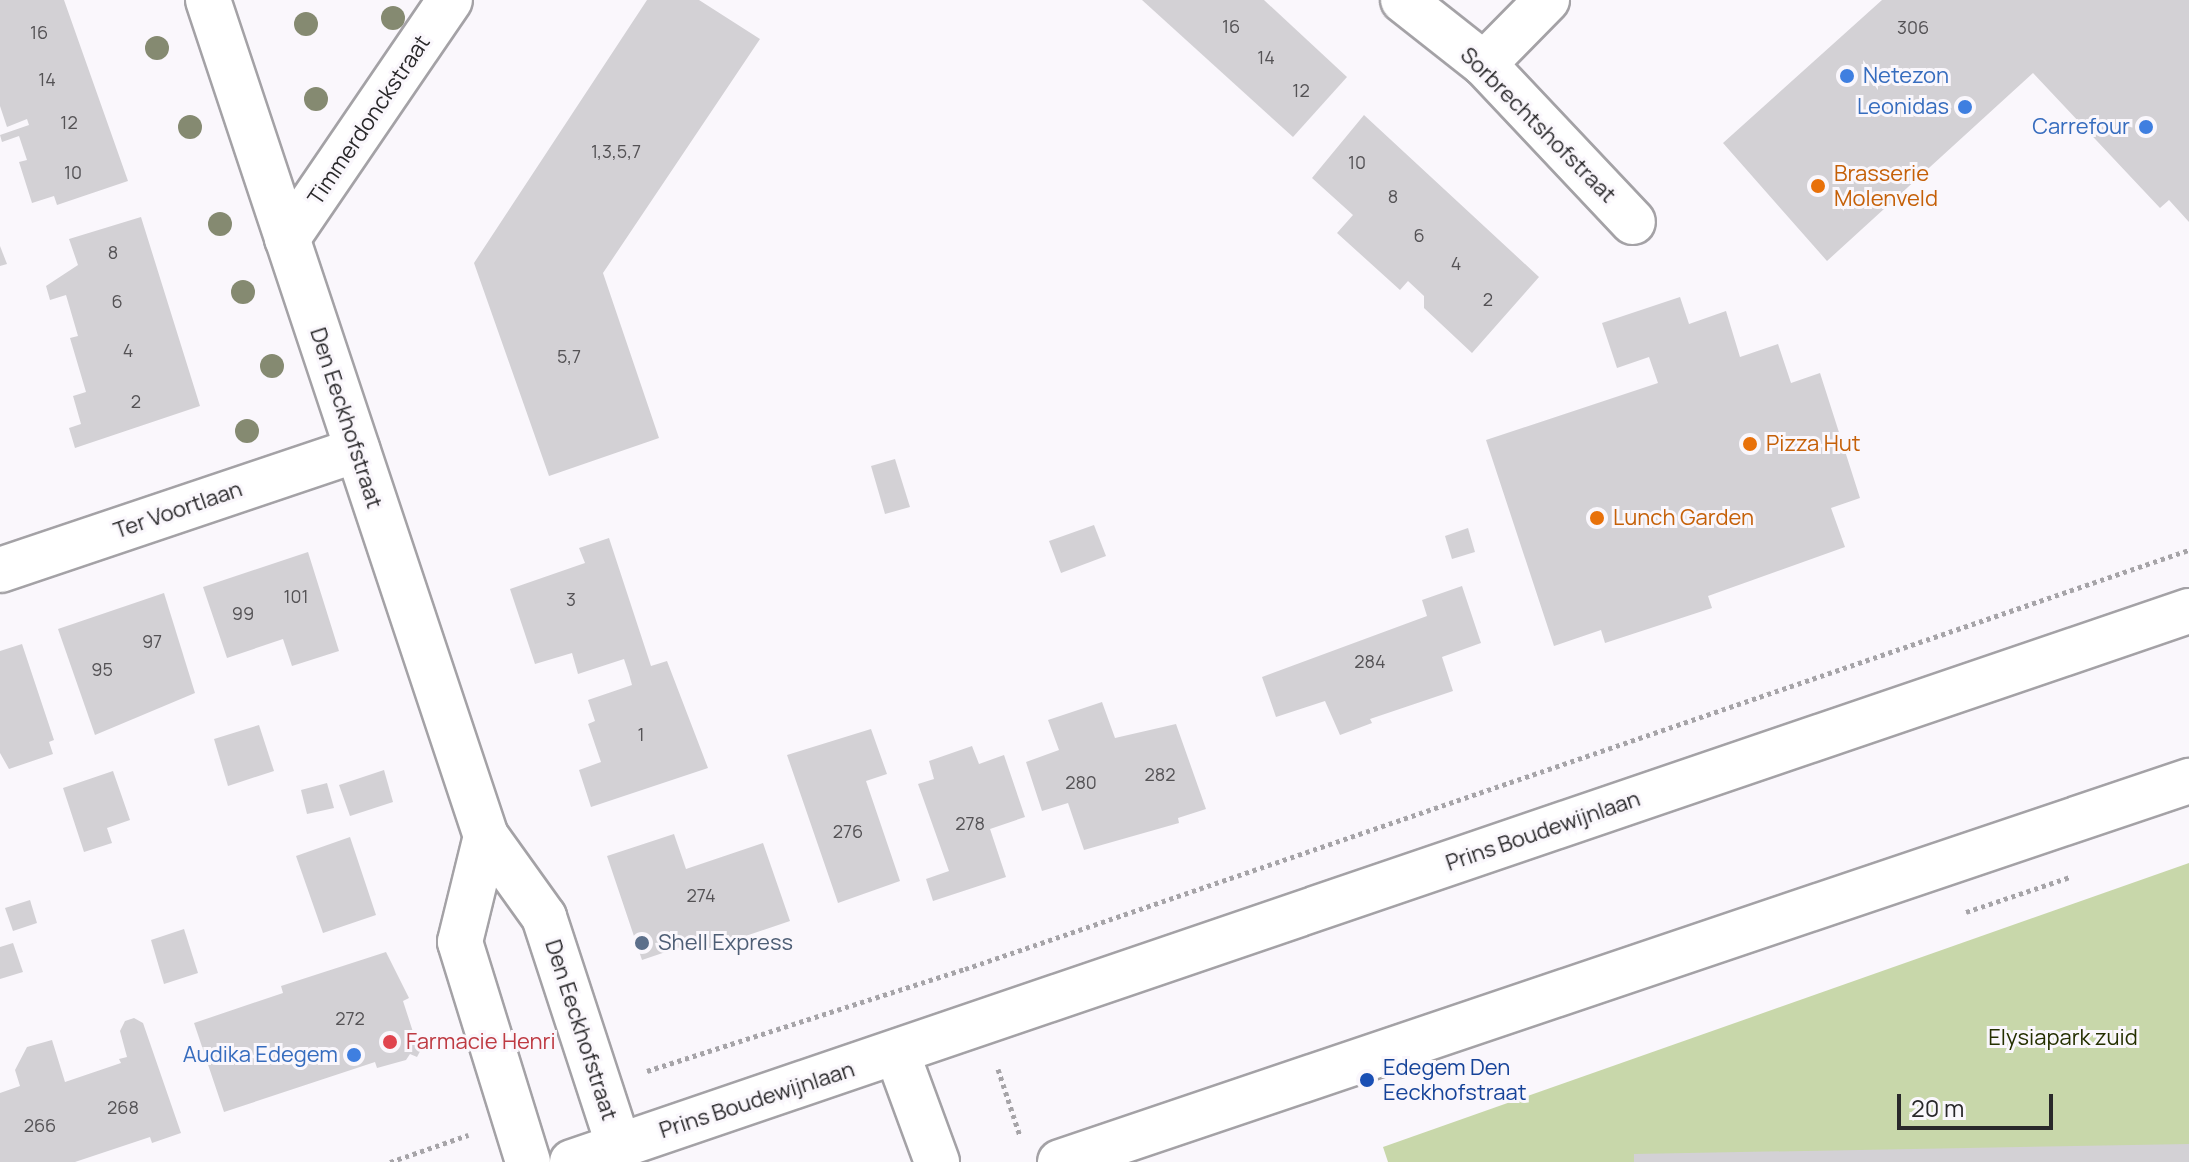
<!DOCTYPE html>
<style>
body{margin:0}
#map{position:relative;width:2189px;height:1162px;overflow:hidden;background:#faf7fc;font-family:Manrope,sans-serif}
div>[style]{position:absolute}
.green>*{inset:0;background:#c8d7aa}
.building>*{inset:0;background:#d3d1d5}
.path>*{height:5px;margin-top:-2.5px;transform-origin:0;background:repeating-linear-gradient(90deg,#a6a4a8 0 4px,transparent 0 8px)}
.roads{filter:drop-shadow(2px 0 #a4a2a6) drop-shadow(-2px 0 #a4a2a6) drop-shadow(0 2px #a4a2a6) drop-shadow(0 -2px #a4a2a6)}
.minor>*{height:44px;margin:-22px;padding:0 22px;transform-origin:22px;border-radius:22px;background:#fff}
.major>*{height:44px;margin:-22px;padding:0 22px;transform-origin:22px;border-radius:22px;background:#fff}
.trees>*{width:24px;height:24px;margin:-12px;border-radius:50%;background:#858a71}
.dots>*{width:22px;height:22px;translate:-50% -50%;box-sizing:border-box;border:4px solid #faf7fc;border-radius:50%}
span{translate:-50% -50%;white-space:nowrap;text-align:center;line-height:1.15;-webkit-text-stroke:6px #faf7fc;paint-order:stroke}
.number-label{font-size:18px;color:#545255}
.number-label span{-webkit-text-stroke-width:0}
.shop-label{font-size:22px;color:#366cbe}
.left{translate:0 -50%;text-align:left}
.right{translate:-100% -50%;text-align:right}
.street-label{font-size:22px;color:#29282a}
.food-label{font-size:22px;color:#c56008}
.service-label{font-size:22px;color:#4e5e75}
.park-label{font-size:22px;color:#253000}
.health-label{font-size:22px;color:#be3a42}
.transit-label{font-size:22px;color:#164399}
.scale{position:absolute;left:1897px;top:1094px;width:156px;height:36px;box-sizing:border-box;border:4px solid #29282a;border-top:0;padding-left:10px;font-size:24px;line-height:28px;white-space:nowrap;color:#29282a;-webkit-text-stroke:6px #faf7fc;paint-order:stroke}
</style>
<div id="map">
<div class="green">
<i style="clip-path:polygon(2189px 863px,2189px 1162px,1388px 1162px,1383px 1147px)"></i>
</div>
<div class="building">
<i style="clip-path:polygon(0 0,64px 0,128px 181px,57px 205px,54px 196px,32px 203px,19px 162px,27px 160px,19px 136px,2px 142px,0 135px,29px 125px,27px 119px,7px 127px,0 106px)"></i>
<i style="clip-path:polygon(647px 0,699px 0,760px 39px,603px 273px,659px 438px,549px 476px,474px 263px)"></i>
<i style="clip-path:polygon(1142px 0,1264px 0,1347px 77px,1293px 137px)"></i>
<i style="clip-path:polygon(1882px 0,2189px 0,2189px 222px,2169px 200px,2160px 208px,2033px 73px,1827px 261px,1723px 143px)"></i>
<i style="clip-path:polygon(1364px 115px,1539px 277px,1472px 353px,1424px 308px,1424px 296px,1408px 281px,1400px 290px,1337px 233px,1353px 215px,1312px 178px)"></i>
<i style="clip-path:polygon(141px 217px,200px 406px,75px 448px,69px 428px,81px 424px,73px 396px,86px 392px,70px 338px,78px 336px,66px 295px,50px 300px,46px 286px,78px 265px,69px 239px)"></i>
<i style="clip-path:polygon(0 246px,7px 264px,0 266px)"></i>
<i style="clip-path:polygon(1680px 297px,1689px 324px,1726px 311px,1740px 357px,1778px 344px,1791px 383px,1820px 373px,1860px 498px,1831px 508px,1845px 547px,1708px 596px,1712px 608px,1605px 643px,1601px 630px,1554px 646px,1486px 440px,1658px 383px,1649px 357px,1617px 368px,1602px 323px)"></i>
<i style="clip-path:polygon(895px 459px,910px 507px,885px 514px,871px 466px)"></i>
<i style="clip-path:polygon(1094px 525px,1106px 556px,1061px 573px,1049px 541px)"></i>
<i style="clip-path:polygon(1468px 528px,1475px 552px,1452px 559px,1445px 536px)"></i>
<i style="clip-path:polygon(609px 538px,651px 666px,667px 661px,708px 768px,591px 807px,579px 770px,601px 762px,588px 724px,595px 721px,588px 700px,632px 685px,629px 674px,624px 659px,578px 674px,572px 653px,535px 664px,510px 589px,585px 563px,579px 548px)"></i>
<i style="clip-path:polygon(308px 552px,339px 651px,292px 666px,283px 639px,227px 658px,203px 587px)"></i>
<i style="clip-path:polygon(1462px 586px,1481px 643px,1442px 657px,1453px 691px,1370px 719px,1372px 723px,1340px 735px,1325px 701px,1276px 717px,1262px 677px,1427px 616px,1422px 600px)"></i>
<i style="clip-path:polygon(164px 593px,195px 693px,95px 735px,58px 629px)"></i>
<i style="clip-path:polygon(22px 644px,54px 740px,49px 742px,53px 754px,9px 769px,0 753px,0 651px)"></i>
<i style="clip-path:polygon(1102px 702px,1115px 738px,1176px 724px,1206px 809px,1178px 818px,1179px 823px,1084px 850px,1068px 803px,1042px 811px,1026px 762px,1059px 750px,1048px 720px)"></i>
<i style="clip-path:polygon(259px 725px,274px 771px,228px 786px,214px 739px)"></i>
<i style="clip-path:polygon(871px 729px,887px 774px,866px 781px,900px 881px,838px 903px,787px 755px)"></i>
<i style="clip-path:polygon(972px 746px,979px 764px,1004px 755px,1025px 817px,990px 829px,1006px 877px,933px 901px,926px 879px,949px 871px,918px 784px,934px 779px,929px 761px)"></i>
<i style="clip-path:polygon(384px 770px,393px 802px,350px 816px,339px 785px)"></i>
<i style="clip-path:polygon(113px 771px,130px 820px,107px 828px,112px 843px,84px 852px,63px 788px)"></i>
<i style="clip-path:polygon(327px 783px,334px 808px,307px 814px,301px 790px)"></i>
<i style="clip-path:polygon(674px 834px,686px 869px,763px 843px,790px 921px,704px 950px,701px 940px,642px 960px,607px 856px)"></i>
<i style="clip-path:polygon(350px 837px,376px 915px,323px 933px,296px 856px)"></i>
<i style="clip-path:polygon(30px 900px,37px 923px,13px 931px,5px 908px)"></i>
<i style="clip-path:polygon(184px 929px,198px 973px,164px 984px,151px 940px)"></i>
<i style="clip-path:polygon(13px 943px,23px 972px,0 979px,0 947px)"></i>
<i style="clip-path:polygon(386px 952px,409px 998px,403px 1001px,414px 1035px,426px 1040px,417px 1057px,410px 1054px,406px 1060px,377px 1068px,375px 1062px,224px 1112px,194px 1023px,283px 993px,281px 986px)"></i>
<i style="clip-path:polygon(134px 1018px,143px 1023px,181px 1133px,152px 1143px,150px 1137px,75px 1162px,0 1162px,0 1093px,20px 1086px,15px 1070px,27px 1047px,52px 1040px,65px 1082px,121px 1063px,119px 1059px,127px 1057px,120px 1031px,125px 1021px)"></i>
<i style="clip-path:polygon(2189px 1144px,2189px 1162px,1634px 1162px,1634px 1154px)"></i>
</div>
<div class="path">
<i style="left:1966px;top:912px;width:110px;rotate:-18.6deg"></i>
<i style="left:998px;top:1069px;width:71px;rotate:71.8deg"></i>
<i style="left:647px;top:1071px;width:334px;rotate:-17.8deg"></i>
<i style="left:965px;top:969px;width:1294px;rotate:-18.9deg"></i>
<i style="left:390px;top:1162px;width:83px;rotate:-19.1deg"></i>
</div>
<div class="roads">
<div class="minor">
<i style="left:208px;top:0;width:881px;rotate:71.61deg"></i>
<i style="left:486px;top:836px;width:100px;rotate:54.4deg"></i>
<i style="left:544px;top:917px;width:241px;rotate:71.9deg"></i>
<i style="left:1403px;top:0;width:103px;rotate:38.3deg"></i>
<i style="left:1484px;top:64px;width:217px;rotate:46.7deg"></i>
<i style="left:1484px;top:64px;width:90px;rotate:-45.5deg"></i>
<i style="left:287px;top:239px;width:289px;rotate:-55.7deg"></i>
<i style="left:0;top:570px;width:377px;rotate:-18.6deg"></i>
<i style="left:486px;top:836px;width:109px;rotate:103.8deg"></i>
<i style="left:460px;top:942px;width:230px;rotate:72.8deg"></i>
<i style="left:897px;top:1053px;width:116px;rotate:69.8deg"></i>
</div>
<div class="major">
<i style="left:572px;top:1162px;width:1708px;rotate:-18.82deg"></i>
<i style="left:1060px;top:1162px;width:1192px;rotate:-18.65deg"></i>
</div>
</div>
<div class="trees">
<i style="left:393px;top:18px"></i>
<i style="left:306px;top:24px"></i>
<i style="left:157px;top:48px"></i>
<i style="left:316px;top:99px"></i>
<i style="left:190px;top:127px"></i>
<i style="left:220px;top:224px"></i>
<i style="left:243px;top:292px"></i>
<i style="left:272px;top:366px"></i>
<i style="left:247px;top:431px"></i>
</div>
<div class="dots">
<i style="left:1847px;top:76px;background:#3f7fe0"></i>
<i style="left:1965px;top:107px;background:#3f7fe0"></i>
<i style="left:2146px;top:127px;background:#3f7fe0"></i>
<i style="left:1818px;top:186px;background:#e8710a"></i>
<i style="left:1750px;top:444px;background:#e8710a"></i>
<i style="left:1597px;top:518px;background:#e8710a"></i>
<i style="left:642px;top:943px;background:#5c6f8a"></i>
<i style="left:390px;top:1042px;background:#e0444e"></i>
<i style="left:354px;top:1055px;background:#3f7fe0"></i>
<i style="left:1367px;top:1080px;background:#1a4fb4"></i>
</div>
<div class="number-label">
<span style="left:1231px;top:26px">16</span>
<span style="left:1913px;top:27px">306</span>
<span style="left:39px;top:32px">16</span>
<span style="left:1266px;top:57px">14</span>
<span style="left:47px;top:79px">14</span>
<span style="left:1301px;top:90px">12</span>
<span style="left:69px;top:122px">12</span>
<span style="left:616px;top:151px">1,3,5,7</span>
<span style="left:1357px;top:162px">10</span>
<span style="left:73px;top:172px">10</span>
<span style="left:1393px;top:196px">8</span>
<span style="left:1419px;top:235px">6</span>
<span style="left:113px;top:252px">8</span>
<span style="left:1456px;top:263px">4</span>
<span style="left:1488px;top:299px">2</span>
<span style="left:117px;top:301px">6</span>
<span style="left:128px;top:350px">4</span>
<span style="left:569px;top:356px">5,7</span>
<span style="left:136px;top:401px">2</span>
<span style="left:296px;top:596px">101</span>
<span style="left:571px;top:599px">3</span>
<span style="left:243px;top:613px">99</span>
<span style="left:152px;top:641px">97</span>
<span style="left:1370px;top:661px">284</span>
<span style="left:102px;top:669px">95</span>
<span style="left:641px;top:734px">1</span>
<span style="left:1160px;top:774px">282</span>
<span style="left:1081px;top:782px">280</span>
<span style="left:970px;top:823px">278</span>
<span style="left:848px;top:831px">276</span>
<span style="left:701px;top:895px">274</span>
<span style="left:350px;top:1018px">272</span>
<span style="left:123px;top:1107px">268</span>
<span style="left:40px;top:1125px">266</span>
</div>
<div class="shop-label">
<span class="left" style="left:1863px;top:76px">Netezon</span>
<span class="right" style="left:1949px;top:107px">Leonidas</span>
<span class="right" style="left:2130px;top:127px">Carrefour</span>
<span class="right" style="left:338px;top:1055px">Audika Edegem</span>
</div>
<div class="street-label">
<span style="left:369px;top:120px;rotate:-56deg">Timmerdonckstraat</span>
<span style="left:1538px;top:125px;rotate:45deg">Sorbrechtshofstraat</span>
<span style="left:346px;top:418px;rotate:72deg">Den Eeckhofstraat</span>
<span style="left:178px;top:510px;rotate:-19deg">Ter Voortlaan</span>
<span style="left:1543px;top:831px;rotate:-19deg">Prins Boudewijnlaan</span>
<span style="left:581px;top:1030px;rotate:72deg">Den Eeckhofstraat</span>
<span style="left:757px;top:1100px;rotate:-18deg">Prins Boudewijnlaan</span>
</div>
<div class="food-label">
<span class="left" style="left:1834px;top:186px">Brasserie<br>Molenveld</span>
<span class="left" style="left:1766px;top:444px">Pizza Hut</span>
<span class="left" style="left:1613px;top:518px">Lunch Garden</span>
</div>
<div class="service-label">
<span class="left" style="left:658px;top:943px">Shell Express</span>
</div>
<div class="park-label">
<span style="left:2063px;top:1038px">Elysiapark zuid</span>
</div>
<div class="health-label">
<span class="left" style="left:406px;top:1042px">Farmacie Henri</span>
</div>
<div class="transit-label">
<span class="left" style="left:1383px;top:1080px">Edegem Den<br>Eeckhofstraat</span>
</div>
<div class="scale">20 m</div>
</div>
